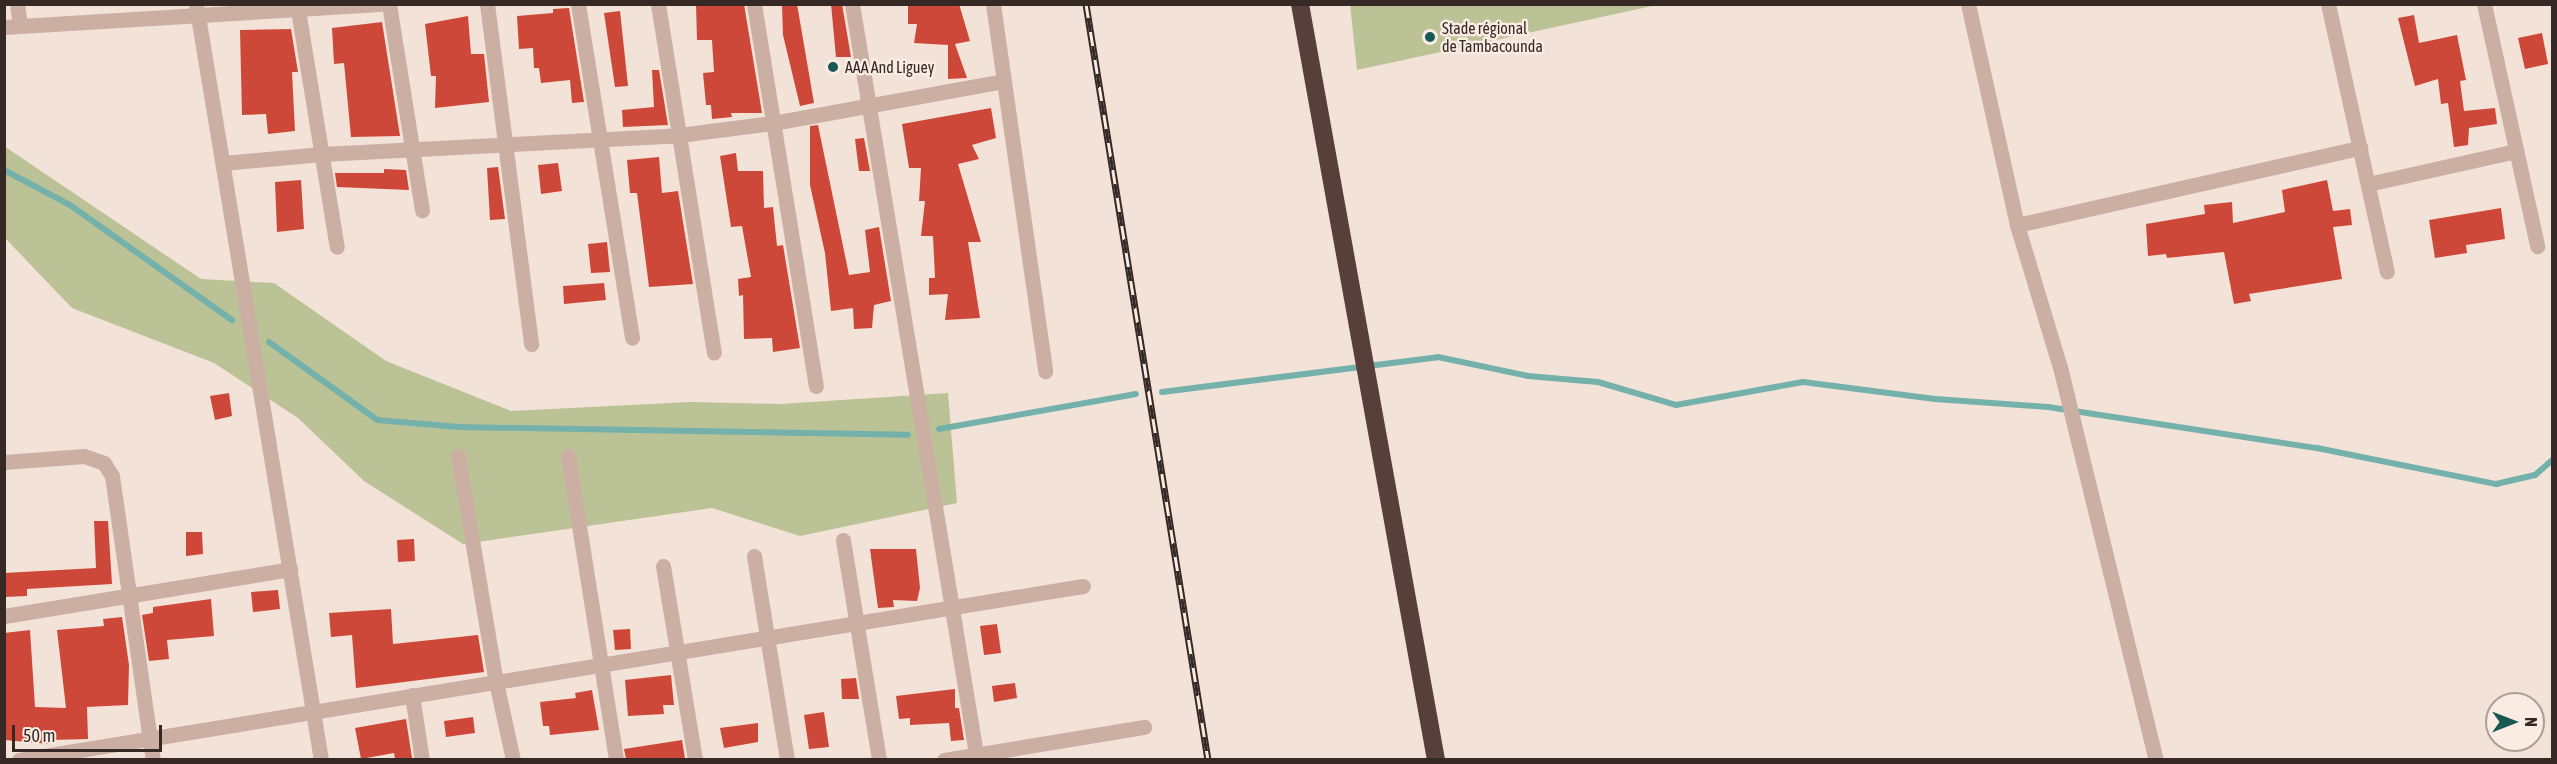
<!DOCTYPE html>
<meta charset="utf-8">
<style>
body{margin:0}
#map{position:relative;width:2557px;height:764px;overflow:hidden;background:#f3e2d7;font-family:"Asap Condensed",sans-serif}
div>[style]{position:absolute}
.green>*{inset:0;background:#bac296}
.stream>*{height:6px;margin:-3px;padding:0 3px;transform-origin:3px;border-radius:3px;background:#74b1ab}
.building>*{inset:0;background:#ce4839}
.minor>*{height:15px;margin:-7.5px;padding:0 7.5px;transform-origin:7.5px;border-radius:7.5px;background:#cbafa2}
.highway>*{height:18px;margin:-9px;padding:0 9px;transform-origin:9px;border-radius:9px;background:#57403c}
.rail>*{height:7px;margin-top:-3.5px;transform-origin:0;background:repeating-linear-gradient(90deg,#faece3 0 14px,#352825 0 28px);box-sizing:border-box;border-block:2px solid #352825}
.dots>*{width:16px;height:16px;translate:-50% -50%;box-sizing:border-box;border:3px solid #faece3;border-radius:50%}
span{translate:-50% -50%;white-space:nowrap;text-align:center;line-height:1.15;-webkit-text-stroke:5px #faece3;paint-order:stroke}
.poi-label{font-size:16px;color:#352825}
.left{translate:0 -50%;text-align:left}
.frame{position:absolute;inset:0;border:6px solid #352825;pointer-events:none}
.north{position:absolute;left:2485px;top:692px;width:60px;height:60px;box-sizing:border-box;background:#faece3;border:2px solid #ab9e97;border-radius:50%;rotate:90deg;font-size:16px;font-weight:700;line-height:24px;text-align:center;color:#352825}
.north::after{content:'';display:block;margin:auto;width:21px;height:27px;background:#185954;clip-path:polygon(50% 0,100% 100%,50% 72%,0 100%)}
.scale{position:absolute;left:12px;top:725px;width:150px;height:27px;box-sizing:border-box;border:3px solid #352825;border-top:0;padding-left:8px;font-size:18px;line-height:21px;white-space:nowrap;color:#352825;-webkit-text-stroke:4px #faece3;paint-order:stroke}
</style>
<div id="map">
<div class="green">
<i style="clip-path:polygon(1350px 4px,1657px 4px,1657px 5px,1357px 70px)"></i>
<i style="clip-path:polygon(4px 146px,201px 279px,274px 283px,386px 361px,511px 411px,690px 402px,781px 404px,948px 393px,957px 503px,800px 536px,712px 508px,463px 544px,364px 481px,298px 418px,214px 363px,72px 308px,5px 238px)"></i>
</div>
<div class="stream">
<i style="left:4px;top:170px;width:75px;rotate:27.9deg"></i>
<i style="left:70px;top:205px;width:199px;rotate:35.4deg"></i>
<i style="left:269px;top:342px;width:133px;rotate:35.8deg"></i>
<i style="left:377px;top:420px;width:82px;rotate:4.9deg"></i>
<i style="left:459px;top:427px;width:449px;rotate:1deg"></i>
<i style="left:1162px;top:392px;width:278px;rotate:-7.2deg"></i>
<i style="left:1438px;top:357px;width:92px;rotate:11.9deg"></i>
<i style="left:1528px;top:376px;width:70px;rotate:4.9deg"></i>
<i style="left:1598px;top:382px;width:81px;rotate:16.4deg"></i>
<i style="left:1676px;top:405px;width:129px;rotate:-10.3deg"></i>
<i style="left:1803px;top:382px;width:133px;rotate:7.3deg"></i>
<i style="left:1935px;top:399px;width:113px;rotate:4deg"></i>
<i style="left:2048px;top:407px;width:272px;rotate:8.7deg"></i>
<i style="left:2317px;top:448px;width:183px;rotate:11.4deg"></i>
<i style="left:2496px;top:484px;width:40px;rotate:-13deg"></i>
<i style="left:2535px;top:475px;width:23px;rotate:-41deg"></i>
<i style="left:939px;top:429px;width:200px;rotate:-10.1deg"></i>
</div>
<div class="building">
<i style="clip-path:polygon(696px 4px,744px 4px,762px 113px,731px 113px,732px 117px,712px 119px,711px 105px,706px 105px,703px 73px,714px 72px,712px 40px,697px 40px)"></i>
<i style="clip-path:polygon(782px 4px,797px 4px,814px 103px,800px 106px,783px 35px)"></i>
<i style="clip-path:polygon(831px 4px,842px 4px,851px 57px,836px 57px)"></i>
<i style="clip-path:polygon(908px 4px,959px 4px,970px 41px,955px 44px,967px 78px,948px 79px,948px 45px,914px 43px,917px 24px,908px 24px)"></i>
<i style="clip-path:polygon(569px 8px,584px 102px,572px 103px,570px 80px,541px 83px,539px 68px,534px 68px,533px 48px,519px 49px,517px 16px,553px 13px,553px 9px)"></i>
<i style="clip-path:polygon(620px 11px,628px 86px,615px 87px,604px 13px)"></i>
<i style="clip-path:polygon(2414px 15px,2419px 43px,2457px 35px,2466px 80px,2460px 81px,2464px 111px,2495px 108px,2497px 124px,2469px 128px,2468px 145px,2454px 147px,2448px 103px,2441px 104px,2438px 79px,2415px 86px,2398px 18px)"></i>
<i style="clip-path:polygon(468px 16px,471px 54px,484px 54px,489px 102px,435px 108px,436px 76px,431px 76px,425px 24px)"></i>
<i style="clip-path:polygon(382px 22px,400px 136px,351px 137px,344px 63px,334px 64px,332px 28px)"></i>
<i style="clip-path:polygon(291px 29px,298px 72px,292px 72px,295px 131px,268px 134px,266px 114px,242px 115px,240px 30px)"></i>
<i style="clip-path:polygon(2542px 33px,2548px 64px,2525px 69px,2518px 38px)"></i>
<i style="clip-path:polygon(652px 70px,659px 70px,668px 125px,623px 127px,622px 110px,654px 107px)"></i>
<i style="clip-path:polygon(991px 108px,996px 138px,972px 145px,979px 159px,958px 164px,981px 242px,968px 242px,980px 318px,945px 320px,948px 294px,929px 295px,929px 278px,935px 278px,933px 236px,921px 236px,925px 201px,919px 201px,921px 168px,909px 168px,902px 124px)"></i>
<i style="clip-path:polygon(818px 125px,849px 275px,870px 272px,865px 230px,879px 227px,891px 301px,874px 305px,872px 328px,854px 329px,853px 308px,831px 311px,825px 253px,810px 185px,810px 126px)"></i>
<i style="clip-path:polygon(864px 138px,870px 171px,859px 171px,855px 139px)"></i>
<i style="clip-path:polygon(736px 153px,738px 171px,763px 171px,764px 208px,773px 207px,777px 246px,783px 245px,800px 348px,773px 352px,772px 338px,744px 339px,743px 295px,739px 296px,738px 279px,751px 277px,742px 226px,731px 227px,720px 156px)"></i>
<i style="clip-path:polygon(659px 157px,662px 193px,678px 191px,693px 284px,649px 287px,637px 193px,630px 193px,627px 160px)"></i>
<i style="clip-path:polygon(558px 163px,562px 191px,541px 194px,538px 165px)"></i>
<i style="clip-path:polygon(498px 167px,505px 219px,490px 220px,487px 168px)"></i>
<i style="clip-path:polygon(384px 169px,406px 170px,409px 190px,337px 187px,335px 173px,384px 173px)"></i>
<i style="clip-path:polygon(301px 180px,304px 229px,277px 232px,275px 182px)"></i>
<i style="clip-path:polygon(2327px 180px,2333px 211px,2350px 209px,2352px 225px,2333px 227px,2342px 279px,2249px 294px,2251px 301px,2234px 304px,2224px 252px,2167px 258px,2166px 254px,2148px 256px,2146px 224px,2205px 214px,2204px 205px,2232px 202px,2233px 223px,2285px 212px,2282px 190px)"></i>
<i style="clip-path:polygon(2501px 208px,2505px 239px,2466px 245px,2467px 253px,2435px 258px,2429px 220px)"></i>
<i style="clip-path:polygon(607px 242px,610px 272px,591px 273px,588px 244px)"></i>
<i style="clip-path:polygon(604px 283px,606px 300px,564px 304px,563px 286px)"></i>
<i style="clip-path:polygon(229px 393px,232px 416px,215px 420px,210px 396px)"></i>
<i style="clip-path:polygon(94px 521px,108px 521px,112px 584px,27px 589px,27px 596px,4px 597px,4px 573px,96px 568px)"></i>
<i style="clip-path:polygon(186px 532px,202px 532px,203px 554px,186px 556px)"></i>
<i style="clip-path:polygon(414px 539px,415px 561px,398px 562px,397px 540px)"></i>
<i style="clip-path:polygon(870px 549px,916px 549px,920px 588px,917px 601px,893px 600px,894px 607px,878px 608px)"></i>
<i style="clip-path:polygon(278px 590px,280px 609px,253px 612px,251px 592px)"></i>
<i style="clip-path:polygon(211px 599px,214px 636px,167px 640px,169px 659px,149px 661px,142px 615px,153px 613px,153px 607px)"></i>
<i style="clip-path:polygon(391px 609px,393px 644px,478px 635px,484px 672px,356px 688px,352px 635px,331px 637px,329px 613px)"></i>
<i style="clip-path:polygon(122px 617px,129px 665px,128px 705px,87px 707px,88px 739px,50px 740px,50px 744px,4px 740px,4px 633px,30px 630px,35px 707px,66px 708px,57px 630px,104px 626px,103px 619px)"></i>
<i style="clip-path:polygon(997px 624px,1001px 653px,984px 655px,980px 626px)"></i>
<i style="clip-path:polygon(630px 629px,631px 649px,615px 650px,613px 630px)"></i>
<i style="clip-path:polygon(671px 675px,674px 705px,663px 705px,664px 714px,628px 716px,625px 680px)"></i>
<i style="clip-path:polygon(856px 678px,859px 699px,842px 699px,841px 679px)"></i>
<i style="clip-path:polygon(1015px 683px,1017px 698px,994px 702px,992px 686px)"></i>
<i style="clip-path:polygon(955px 689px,955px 708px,959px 708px,964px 740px,951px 741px,949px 723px,910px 725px,910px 718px,899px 719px,896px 696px)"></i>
<i style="clip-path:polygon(592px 690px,599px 730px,550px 735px,549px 726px,543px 726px,540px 702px,576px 698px,575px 693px)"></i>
<i style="clip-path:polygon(824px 712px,829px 747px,809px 749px,804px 715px)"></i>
<i style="clip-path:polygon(473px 717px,475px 733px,446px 737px,444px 721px)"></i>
<i style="clip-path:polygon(406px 719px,412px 758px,395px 759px,394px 753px,361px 759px,355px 728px)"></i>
<i style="clip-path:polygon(758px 723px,758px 742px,724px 748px,720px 728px)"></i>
<i style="clip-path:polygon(682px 740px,685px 759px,626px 759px,624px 749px)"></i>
</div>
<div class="minor">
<i style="left:17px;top:4px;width:22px;rotate:82deg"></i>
<i style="left:196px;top:4px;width:766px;rotate:80.61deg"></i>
<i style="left:297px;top:4px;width:246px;rotate:80.7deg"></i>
<i style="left:389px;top:4px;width:209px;rotate:80.9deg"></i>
<i style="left:487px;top:4px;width:343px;rotate:82.6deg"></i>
<i style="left:578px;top:4px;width:338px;rotate:80.8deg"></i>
<i style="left:658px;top:4px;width:353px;rotate:80.9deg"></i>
<i style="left:754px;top:4px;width:387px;rotate:80.8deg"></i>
<i style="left:852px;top:4px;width:766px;rotate:80.61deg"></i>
<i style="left:993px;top:4px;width:371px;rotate:81.9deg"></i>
<i style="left:1968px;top:4px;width:226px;rotate:77.5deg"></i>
<i style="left:2017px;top:225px;width:152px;rotate:73.2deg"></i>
<i style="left:2061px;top:371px;width:400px;rotate:76.3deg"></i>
<i style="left:2328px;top:4px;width:274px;rotate:77.6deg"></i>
<i style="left:2484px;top:4px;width:248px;rotate:77.6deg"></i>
<i style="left:4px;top:27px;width:376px;rotate:-3.5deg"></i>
<i style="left:223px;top:163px;width:99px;rotate:-5.2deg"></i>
<i style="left:322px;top:154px;width:358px;rotate:-3deg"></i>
<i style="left:679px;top:135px;width:95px;rotate:-7.3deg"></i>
<i style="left:773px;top:123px;width:234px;rotate:-10.3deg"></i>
<i style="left:2368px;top:184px;width:152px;rotate:-12.6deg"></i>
<i style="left:2017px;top:225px;width:352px;rotate:-12.7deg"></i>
<i style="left:458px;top:456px;width:229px;rotate:80.5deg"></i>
<i style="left:496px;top:682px;width:80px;rotate:77.7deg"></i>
<i style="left:568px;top:456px;width:308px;rotate:81deg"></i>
<i style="left:4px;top:462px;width:80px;rotate:-4.3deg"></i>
<i style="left:84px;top:456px;width:21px;rotate:19deg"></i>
<i style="left:104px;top:463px;width:15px;rotate:58deg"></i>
<i style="left:112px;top:476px;width:287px;rotate:81.8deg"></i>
<i style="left:843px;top:540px;width:223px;rotate:80.7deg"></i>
<i style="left:754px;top:556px;width:207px;rotate:80.8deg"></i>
<i style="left:663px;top:566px;width:197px;rotate:80.6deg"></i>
<i style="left:4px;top:616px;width:290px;rotate:-9.3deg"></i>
<i style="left:412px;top:695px;width:66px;rotate:81.3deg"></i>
<i style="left:19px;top:760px;width:1078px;rotate:-9.29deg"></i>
<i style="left:944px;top:760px;width:203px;rotate:-9.4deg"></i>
</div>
<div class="highway">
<i style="left:1300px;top:4px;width:768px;rotate:79.8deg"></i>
</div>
<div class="rail">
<i style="left:1086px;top:4px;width:766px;rotate:80.83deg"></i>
</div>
<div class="dots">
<i style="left:1430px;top:37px;background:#185954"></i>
<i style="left:833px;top:67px;background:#185954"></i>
</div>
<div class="poi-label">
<span class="left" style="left:1442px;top:37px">Stade régional<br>de Tambacounda</span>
<span class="left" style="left:845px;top:67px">AAA And Liguey</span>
</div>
<div class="frame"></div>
<div class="north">N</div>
<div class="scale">50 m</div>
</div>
